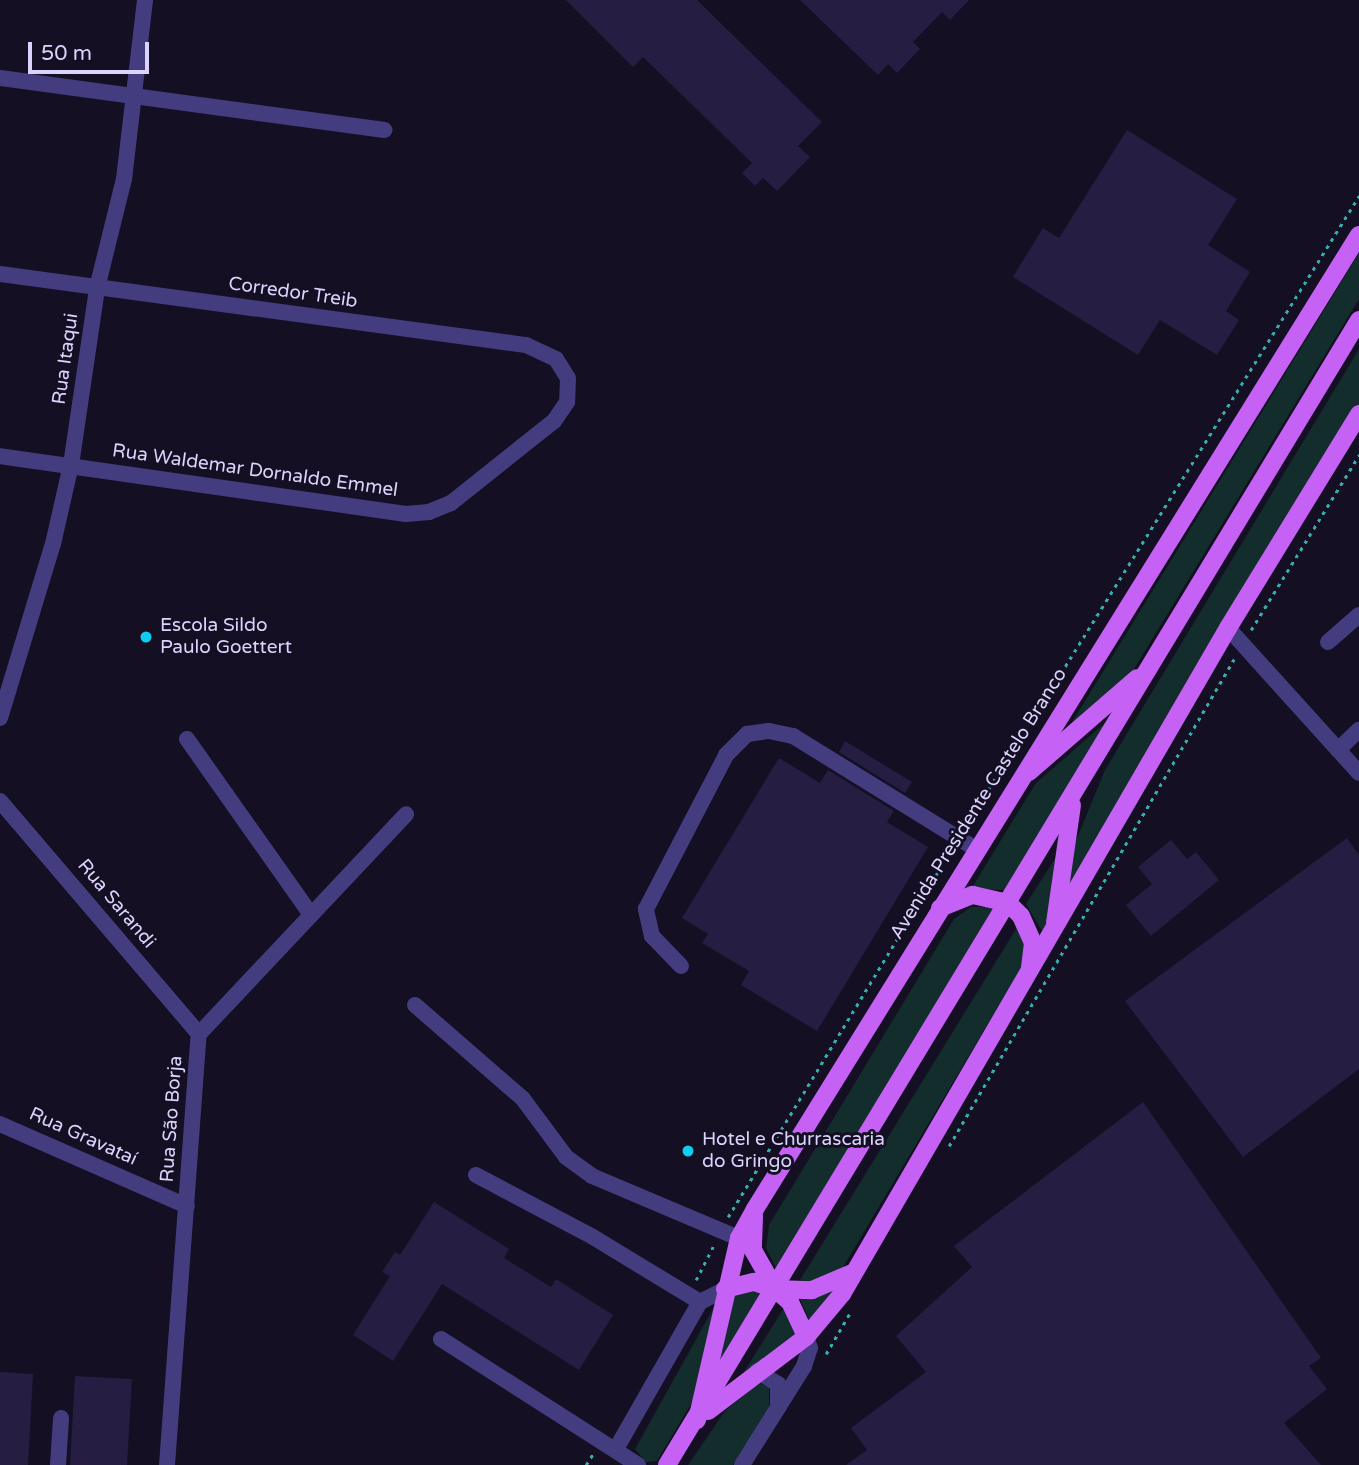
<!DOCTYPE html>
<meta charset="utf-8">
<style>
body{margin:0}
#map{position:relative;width:1359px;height:1465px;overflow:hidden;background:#140f23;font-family:"Varela Round",sans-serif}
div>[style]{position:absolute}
.green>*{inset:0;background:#132c2c}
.building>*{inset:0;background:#261d42}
.path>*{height:2.5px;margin-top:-1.25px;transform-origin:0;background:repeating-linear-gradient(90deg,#36aeac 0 3.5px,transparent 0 8.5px)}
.minor>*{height:16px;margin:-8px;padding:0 8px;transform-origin:8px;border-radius:8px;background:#433d7f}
.major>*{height:18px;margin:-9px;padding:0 9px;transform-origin:9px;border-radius:9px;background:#c562f5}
.dots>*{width:19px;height:19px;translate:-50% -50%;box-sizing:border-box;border:4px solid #140f23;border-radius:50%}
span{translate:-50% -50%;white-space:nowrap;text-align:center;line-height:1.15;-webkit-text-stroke:6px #140f23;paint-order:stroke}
.street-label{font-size:19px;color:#dad4fc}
.poi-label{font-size:19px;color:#dad4fc}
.left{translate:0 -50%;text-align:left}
.scale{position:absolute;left:28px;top:42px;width:121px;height:32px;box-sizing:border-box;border:4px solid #dad4fc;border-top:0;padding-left:9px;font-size:21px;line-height:24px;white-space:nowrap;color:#dad4fc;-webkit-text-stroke:5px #140f23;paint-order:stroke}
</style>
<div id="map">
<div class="green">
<i style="clip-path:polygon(1359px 253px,1359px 299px,1128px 679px,1063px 737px)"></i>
<i style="clip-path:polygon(1359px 349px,1359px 409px,1067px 898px,1075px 843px,1105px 770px)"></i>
<i style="clip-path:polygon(1106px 722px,1005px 890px,971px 889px,1036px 783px)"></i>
<i style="clip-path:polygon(1061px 849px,1045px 936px,1026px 904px)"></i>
<i style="clip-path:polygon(971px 907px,994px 907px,776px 1268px,766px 1248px,769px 1225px,954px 919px)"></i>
<i style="clip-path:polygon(1021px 921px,1027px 958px,842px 1269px,808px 1282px,800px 1280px)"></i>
<i style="clip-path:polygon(840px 1289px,812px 1327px,800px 1298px)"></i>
<i style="clip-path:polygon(751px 1291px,762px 1293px,718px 1365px,731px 1294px)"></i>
<i style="clip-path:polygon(785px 1306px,799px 1333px,742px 1375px)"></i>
<i style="clip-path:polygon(714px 1307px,697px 1394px,657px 1461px,646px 1462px,635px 1449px)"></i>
<i style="clip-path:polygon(759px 1383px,769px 1387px,769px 1409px,733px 1465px,688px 1465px,725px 1411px)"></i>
</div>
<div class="building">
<i style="clip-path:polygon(566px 0,697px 0,822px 122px,798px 146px,810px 157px,777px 191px,763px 178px,755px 186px,742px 173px,752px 163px,643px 57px,633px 67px)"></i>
<i style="clip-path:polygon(800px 0,969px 0,950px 20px,942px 12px,913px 42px,920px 49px,897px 73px,888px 64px,878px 75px)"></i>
<i style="clip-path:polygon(1127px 130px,1237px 199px,1208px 245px,1250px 272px,1226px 311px,1239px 320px,1217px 355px,1160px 320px,1138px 355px,1013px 277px,1043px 228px,1059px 238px)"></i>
<i style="clip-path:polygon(845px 741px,912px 782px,905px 793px,839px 752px)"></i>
<i style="clip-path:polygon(779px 758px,820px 783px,828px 770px,894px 811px,887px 822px,928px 847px,817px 1031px,741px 985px,749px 971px,702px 943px,708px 934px,682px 918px)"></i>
<i style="clip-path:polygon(1347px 838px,1359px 855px,1359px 1069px,1243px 1157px,1125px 1001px)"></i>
<i style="clip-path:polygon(1171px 840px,1187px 859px,1196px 852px,1219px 880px,1151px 936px,1126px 905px,1152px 884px,1138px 867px)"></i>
<i style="clip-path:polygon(1143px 1102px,1321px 1358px,1309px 1366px,1327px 1389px,1284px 1423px,1321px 1465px,846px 1465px,867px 1450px,851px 1428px,926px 1372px,896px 1336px,972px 1267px,954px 1246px)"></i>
<i style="clip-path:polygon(434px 1202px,509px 1249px,504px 1258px,551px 1287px,556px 1279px,613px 1315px,579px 1370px,442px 1284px,393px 1361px,353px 1335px,390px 1276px,382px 1272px,395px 1252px,400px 1255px)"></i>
<i style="clip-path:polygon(0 1372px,33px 1374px,28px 1465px,0 1465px)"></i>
<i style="clip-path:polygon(75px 1376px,132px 1379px,127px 1465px,70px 1465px)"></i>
</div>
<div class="path">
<i style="left:1251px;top:630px;width:206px;rotate:-58.3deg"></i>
<i style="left:966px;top:825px;width:742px;rotate:-58deg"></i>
<i style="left:949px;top:1146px;width:564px;rotate:-59.66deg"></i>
<i style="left:728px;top:1217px;width:427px;rotate:-58.7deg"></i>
<i style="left:696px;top:1280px;width:39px;rotate:-63deg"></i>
<i style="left:826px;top:1354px;width:50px;rotate:-59.8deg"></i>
<i style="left:586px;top:1465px;width:13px;rotate:-58deg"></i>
</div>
<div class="minor">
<i style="left:0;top:78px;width:388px;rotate:7.7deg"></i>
<i style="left:0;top:274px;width:531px;rotate:7.69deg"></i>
<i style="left:526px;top:345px;width:33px;rotate:25deg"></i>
<i style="left:556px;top:359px;width:22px;rotate:58deg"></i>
<i style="left:568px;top:378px;width:24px;rotate:92deg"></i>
<i style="left:567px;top:402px;width:23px;rotate:124deg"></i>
<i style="left:554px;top:421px;width:132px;rotate:141.5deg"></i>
<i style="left:451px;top:503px;width:24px;rotate:158deg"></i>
<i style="left:429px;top:512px;width:23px;rotate:175deg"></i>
<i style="left:406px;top:514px;width:410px;rotate:-171.9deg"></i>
<i style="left:1228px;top:628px;width:195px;rotate:47.9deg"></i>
<i style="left:1328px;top:642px;width:41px;rotate:-41.1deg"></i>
<i style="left:0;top:718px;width:182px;rotate:-73.1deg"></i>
<i style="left:53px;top:544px;width:81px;rotate:-77.2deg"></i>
<i style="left:71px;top:465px;width:179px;rotate:-81.6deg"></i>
<i style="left:97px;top:288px;width:112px;rotate:-76.1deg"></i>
<i style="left:124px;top:179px;width:180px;rotate:-83.3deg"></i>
<i style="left:187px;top:739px;width:215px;rotate:54.8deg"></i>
<i style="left:1338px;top:750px;width:29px;rotate:-44deg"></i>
<i style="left:0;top:801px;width:306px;rotate:49.5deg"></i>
<i style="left:681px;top:966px;width:42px;rotate:-134deg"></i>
<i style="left:652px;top:936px;width:28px;rotate:-103deg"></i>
<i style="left:646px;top:909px;width:174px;rotate:-62.5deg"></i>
<i style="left:726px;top:755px;width:30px;rotate:-45deg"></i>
<i style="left:747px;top:734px;width:22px;rotate:-8deg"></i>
<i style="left:769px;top:731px;width:25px;rotate:12deg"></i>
<i style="left:793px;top:736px;width:215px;rotate:31.7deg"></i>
<i style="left:415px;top:1005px;width:143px;rotate:41deg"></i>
<i style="left:523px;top:1099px;width:72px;rotate:53.4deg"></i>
<i style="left:566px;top:1157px;width:32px;rotate:36deg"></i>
<i style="left:592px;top:1176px;width:160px;rotate:22.9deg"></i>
<i style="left:0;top:1124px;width:204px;rotate:23.7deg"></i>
<i style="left:476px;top:1175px;width:132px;rotate:27.9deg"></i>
<i style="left:593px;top:1237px;width:125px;rotate:31.3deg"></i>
<i style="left:441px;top:1339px;width:234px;rotate:32.6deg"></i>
<i style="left:757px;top:1371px;width:25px;rotate:32deg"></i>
<i style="left:778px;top:1384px;width:24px;rotate:90deg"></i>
<i style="left:616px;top:1449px;width:169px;rotate:-60.3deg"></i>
<i style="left:700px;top:1302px;width:28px;rotate:-27deg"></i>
<i style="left:58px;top:1465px;width:47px;rotate:-86.3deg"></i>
<i style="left:167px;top:1465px;width:432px;rotate:-85.8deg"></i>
<i style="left:199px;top:1034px;width:302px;rotate:-46.7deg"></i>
<i style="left:742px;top:1465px;width:117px;rotate:-57.9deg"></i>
<i style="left:804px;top:1366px;width:19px;rotate:-72deg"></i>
<i style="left:810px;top:1348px;width:12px;rotate:-110deg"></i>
</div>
<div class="major">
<i style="left:1029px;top:772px;width:143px;rotate:-41deg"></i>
<i style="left:940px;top:908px;width:35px;rotate:-22deg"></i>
<i style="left:973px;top:895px;width:36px;rotate:13deg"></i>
<i style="left:1008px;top:903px;width:18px;rotate:45deg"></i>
<i style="left:1021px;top:916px;width:30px;rotate:66deg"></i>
<i style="left:1033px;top:943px;width:26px;rotate:97deg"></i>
<i style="left:1055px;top:923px;width:119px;rotate:-81.8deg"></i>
<i style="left:754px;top:1216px;width:34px;rotate:92deg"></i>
<i style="left:753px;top:1250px;width:45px;rotate:60.6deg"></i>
<i style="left:775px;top:1289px;width:37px;rotate:2deg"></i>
<i style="left:812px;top:1290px;width:43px;rotate:-23deg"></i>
<i style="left:725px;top:1289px;width:30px;rotate:-14deg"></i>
<i style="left:754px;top:1282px;width:22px;rotate:18deg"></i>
<i style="left:775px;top:1289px;width:20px;rotate:41deg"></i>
<i style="left:790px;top:1302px;width:38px;rotate:65deg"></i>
<i style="left:708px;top:1411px;width:123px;rotate:-37.1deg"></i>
<i style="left:806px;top:1337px;width:56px;rotate:-50.1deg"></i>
<i style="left:842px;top:1294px;width:770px;rotate:-59.9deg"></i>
<i style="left:1228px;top:628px;width:251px;rotate:-58.5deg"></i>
<i style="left:697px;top:1420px;width:187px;rotate:-77deg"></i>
<i style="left:739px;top:1238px;width:33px;rotate:-61deg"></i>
<i style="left:755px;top:1209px;width:1146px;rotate:-58.2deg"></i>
<i style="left:667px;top:1465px;width:1338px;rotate:-58.85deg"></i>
</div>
<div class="dots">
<i style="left:146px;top:637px;background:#0fcded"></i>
<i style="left:688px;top:1151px;background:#0fcded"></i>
</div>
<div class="street-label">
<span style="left:293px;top:293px;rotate:8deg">Corredor Treib</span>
<span style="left:66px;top:359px;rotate:-82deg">Rua Itaqui</span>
<span style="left:255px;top:471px;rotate:8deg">Rua Waldemar Dornaldo Emmel</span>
<span style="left:979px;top:804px;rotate:-58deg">Avenida Presidente Castelo Branco</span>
<span style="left:116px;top:904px;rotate:50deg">Rua Sarandi</span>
<span style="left:172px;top:1119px;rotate:-86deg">Rua São Borja</span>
<span style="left:83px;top:1137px;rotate:24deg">Rua Gravataí</span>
</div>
<div class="poi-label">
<span class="left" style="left:160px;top:637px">Escola Sildo<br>Paulo Goettert</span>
<span class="left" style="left:702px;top:1151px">Hotel e Churrascaria<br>do Gringo</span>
</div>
<div class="scale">50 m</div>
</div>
